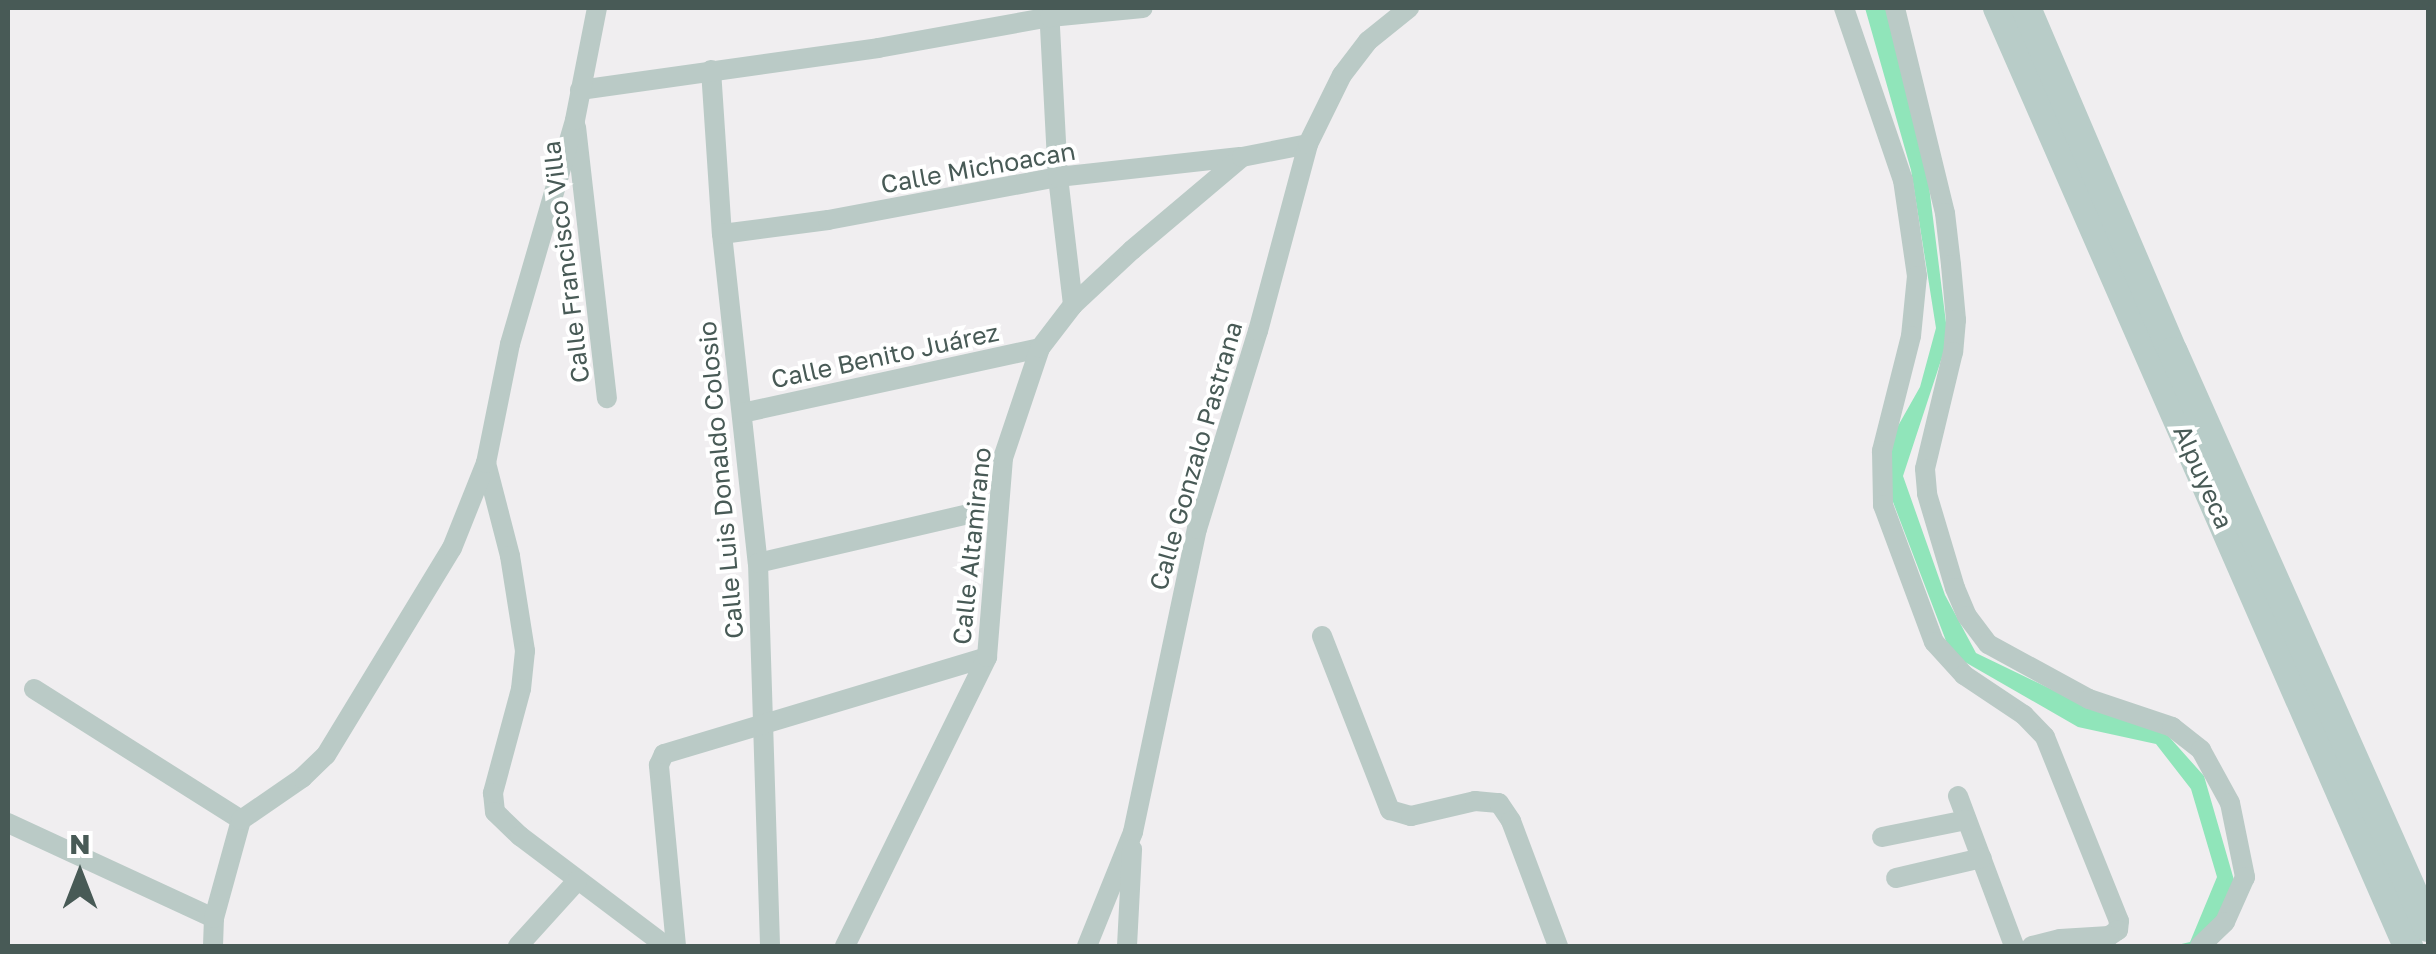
<!DOCTYPE html>
<html>
<head>
<meta charset="utf-8">
<style>
  body { margin:0 }
  #map { position:relative; width:2436px; height:954px; overflow:hidden; background:#f0eef0; font-family:"Golos Text",sans-serif }
  div>[style] { position:absolute }
  .water>* { inset:0; background:#90e5ba }
  .minor>* { height:20px; margin:-10px; padding:0 10px; transform-origin:10px; border-radius:10px; background:#bacac6 }
  .secondary>* { height:30px; margin:-15px; padding:0 15px; transform-origin:15px; border-radius:15px; background:#b8ccc8 }
  span { translate:-50% -50%; white-space:nowrap; text-align:center; line-height:1.15; -webkit-text-stroke:8px #fff; paint-order:stroke }
  .street-label { font-size:25px; color:#485a56 }
  .frame { position:absolute; inset:0; border:10px solid #485a56; pointer-events:none }
  .north { position:absolute; left:30px; top:824px; width:100px; height:100px; -webkit-text-stroke:8px #fff; paint-order:stroke; rotate:0deg; font-size:28px; font-weight:700; line-height:40px; text-align:center; color:#485a56 }
  .north::after { content:''; display:block; margin:auto; width:35px; height:45px; background:#485a56; clip-path:polygon(50% 0,100% 100%,50% 72%,0 100%) }
</style>
</head>
<body>
<div id="map">
  <div class="water">
    <i style="clip-path:polygon(1865px 8px,1888px 8px,1926px 162px,1948px 339px,1903px 476px,1945px 595px,1976px 653px,2082px 704px,2163px 730px,2204px 776px,2234px 880px,2205px 946px,2173px 946px,2190px 942px,2217px 877px,2191px 789px,2156px 744px,2078px 727px,1951px 654px,1885px 481px,1894px 433px,1920px 387px,1936px 328px,1911px 170px)"></i>
  </div>
  <div class="minor">
    <i style="left:1049px;top:8px;width:169px;rotate:87deg"></i>
    <i style="left:1058px;top:177px;width:129px;rotate:83.3deg"></i>
    <i style="left:1844px;top:8px;width:182px;rotate:71.1deg"></i>
    <i style="left:1903px;top:180px;width:97px;rotate:81.7deg"></i>
    <i style="left:1917px;top:276px;width:60px;rotate:95.7deg"></i>
    <i style="left:1911px;top:336px;width:119px;rotate:104.2deg"></i>
    <i style="left:1882px;top:451px;width:54px;rotate:88.9deg"></i>
    <i style="left:1883px;top:505px;width:146px;rotate:69.6deg"></i>
    <i style="left:1934px;top:642px;width:45px;rotate:47.7deg"></i>
    <i style="left:1964px;top:675px;width:72px;rotate:33.7deg"></i>
    <i style="left:2024px;top:715px;width:30px;rotate:46deg"></i>
    <i style="left:2045px;top:737px;width:198px;rotate:68.1deg"></i>
    <i style="left:2119px;top:921px;width:9px;rotate:96deg"></i>
    <i style="left:2118px;top:930px;width:11px;rotate:146deg"></i>
    <i style="left:2109px;top:936px;width:49px;rotate:176.5deg"></i>
    <i style="left:2060px;top:939px;width:29px;rotate:166deg"></i>
    <i style="left:1895px;top:8px;width:211px;rotate:76.3deg"></i>
    <i style="left:1945px;top:213px;width:52px;rotate:83.4deg"></i>
    <i style="left:1951px;top:265px;width:55px;rotate:84.8deg"></i>
    <i style="left:1956px;top:320px;width:32px;rotate:95deg"></i>
    <i style="left:1953px;top:352px;width:120px;rotate:103.5deg"></i>
    <i style="left:1925px;top:469px;width:25px;rotate:85deg"></i>
    <i style="left:1927px;top:494px;width:98px;rotate:73.4deg"></i>
    <i style="left:1955px;top:588px;width:30px;rotate:67deg"></i>
    <i style="left:1967px;top:616px;width:35px;rotate:53deg"></i>
    <i style="left:1988px;top:644px;width:115px;rotate:28.6deg"></i>
    <i style="left:2089px;top:699px;width:88px;rotate:18.6deg"></i>
    <i style="left:2172px;top:727px;width:37px;rotate:38deg"></i>
    <i style="left:2201px;top:750px;width:60px;rotate:61.3deg"></i>
    <i style="left:2230px;top:803px;width:76px;rotate:78.5deg"></i>
    <i style="left:2245px;top:877px;width:49px;rotate:114deg"></i>
    <i style="left:2225px;top:922px;width:35px;rotate:136deg"></i>
    <i style="left:711px;top:70px;width:164px;rotate:86.2deg"></i>
    <i style="left:722px;top:234px;width:331px;rotate:83.8deg"></i>
    <i style="left:758px;top:563px;width:383px;rotate:88.2deg"></i>
    <i style="left:580px;top:90px;width:301px;rotate:-8deg"></i>
    <i style="left:878px;top:48px;width:175px;rotate:-10.2deg"></i>
    <i style="left:1050px;top:17px;width:93px;rotate:-5.5deg"></i>
    <i style="left:576px;top:127px;width:273px;rotate:83.5deg"></i>
    <i style="left:722px;top:234px;width:107px;rotate:-7.5deg"></i>
    <i style="left:828px;top:220px;width:234px;rotate:-10.6deg"></i>
    <i style="left:1058px;top:177px;width:183px;rotate:-6.3deg"></i>
    <i style="left:742px;top:413px;width:305px;rotate:-12.3deg"></i>
    <i style="left:486px;top:463px;width:96px;rotate:75.5deg"></i>
    <i style="left:510px;top:556px;width:96px;rotate:81deg"></i>
    <i style="left:525px;top:651px;width:38px;rotate:96deg"></i>
    <i style="left:521px;top:689px;width:108px;rotate:105.1deg"></i>
    <i style="left:493px;top:793px;width:19px;rotate:84deg"></i>
    <i style="left:495px;top:812px;width:35px;rotate:44deg"></i>
    <i style="left:520px;top:836px;width:183px;rotate:37deg"></i>
    <i style="left:758px;top:563px;width:246px;rotate:-13.1deg"></i>
    <i style="left:1322px;top:636px;width:187px;rotate:68.7deg"></i>
    <i style="left:1390px;top:810px;width:22px;rotate:16deg"></i>
    <i style="left:1411px;top:816px;width:66px;rotate:-13.2deg"></i>
    <i style="left:1475px;top:801px;width:24px;rotate:5deg"></i>
    <i style="left:1499px;top:803px;width:22px;rotate:56deg"></i>
    <i style="left:1511px;top:821px;width:134px;rotate:69.4deg"></i>
    <i style="left:34px;top:689px;width:245px;rotate:32.3deg"></i>
    <i style="left:1958px;top:796px;width:160px;rotate:69.5deg"></i>
    <i style="left:8px;top:823px;width:227px;rotate:24.8deg"></i>
    <i style="left:1882px;top:837px;width:86px;rotate:-11.4deg"></i>
    <i style="left:1896px;top:878px;width:88px;rotate:-13.1deg"></i>
    <i style="left:213px;top:946px;width:28px;rotate:-88deg"></i>
    <i style="left:214px;top:918px;width:102px;rotate:-74.6deg"></i>
    <i style="left:241px;top:820px;width:74px;rotate:-34.5deg"></i>
    <i style="left:302px;top:778px;width:33px;rotate:-44deg"></i>
    <i style="left:326px;top:755px;width:242px;rotate:-58.7deg"></i>
    <i style="left:452px;top:548px;width:92px;rotate:-68.2deg"></i>
    <i style="left:486px;top:463px;width:121px;rotate:-78.6deg"></i>
    <i style="left:510px;top:344px;width:233px;rotate:-73.8deg"></i>
    <i style="left:575px;top:120px;width:114px;rotate:-78.9deg"></i>
    <i style="left:518px;top:946px;width:88px;rotate:-47.8deg"></i>
    <i style="left:676px;top:946px;width:182px;rotate:-95.4deg"></i>
    <i style="left:659px;top:765px;width:12px;rotate:-66deg"></i>
    <i style="left:664px;top:754px;width:337px;rotate:-16.7deg"></i>
    <i style="left:845px;top:946px;width:322px;rotate:-63.8deg"></i>
    <i style="left:987px;top:657px;width:200px;rotate:-85.4deg"></i>
    <i style="left:1003px;top:458px;width:116px;rotate:-71.4deg"></i>
    <i style="left:1040px;top:348px;width:54px;rotate:-52.5deg"></i>
    <i style="left:1073px;top:305px;width:81px;rotate:-43deg"></i>
    <i style="left:1132px;top:250px;width:144px;rotate:-40.2deg"></i>
    <i style="left:1242px;top:157px;width:67px;rotate:-11.1deg"></i>
    <i style="left:1087px;top:946px;width:123px;rotate:-68deg"></i>
    <i style="left:1133px;top:832px;width:310px;rotate:-78.1deg"></i>
    <i style="left:1197px;top:529px;width:207px;rotate:-72.9deg"></i>
    <i style="left:1258px;top:331px;width:194px;rotate:-75deg"></i>
    <i style="left:1308px;top:144px;width:77px;rotate:-63.8deg"></i>
    <i style="left:1342px;top:75px;width:43px;rotate:-52.6deg"></i>
    <i style="left:1368px;top:41px;width:53px;rotate:-38.8deg"></i>
    <i style="left:1127px;top:946px;width:97px;rotate:-87deg"></i>
  </div>
  <div class="secondary">
    <i style="left:1998px;top:8px;width:1024px;rotate:66.39deg"></i>
    <i style="left:2026px;top:8px;width:374px;rotate:66.9deg"></i>
    <i style="left:2173px;top:352px;width:629px;rotate:66.08deg"></i>
  </div>
  <div class="street-label">
    <span style="left:978px;top:168px;rotate:-10deg">Calle Michoacan</span>
    <span style="left:566px;top:262px;rotate:-97deg">Calle Francisco Villa</span>
    <span style="left:885px;top:356px;rotate:-12deg">Calle Benito Juárez</span>
    <span style="left:1196px;top:456px;rotate:-74deg">Calle Gonzalo Pastrana</span>
    <span style="left:2203px;top:477px;rotate:66deg">Alpuyeca</span>
    <span style="left:721px;top:480px;rotate:-95deg">Calle Luis Donaldo Colosio</span>
    <span style="left:972px;top:546px;rotate:-84deg">Calle Altamirano</span>
  </div>
  <div class="frame"></div>
  <div class="north">N</div>
</div>
</body>
</html>
